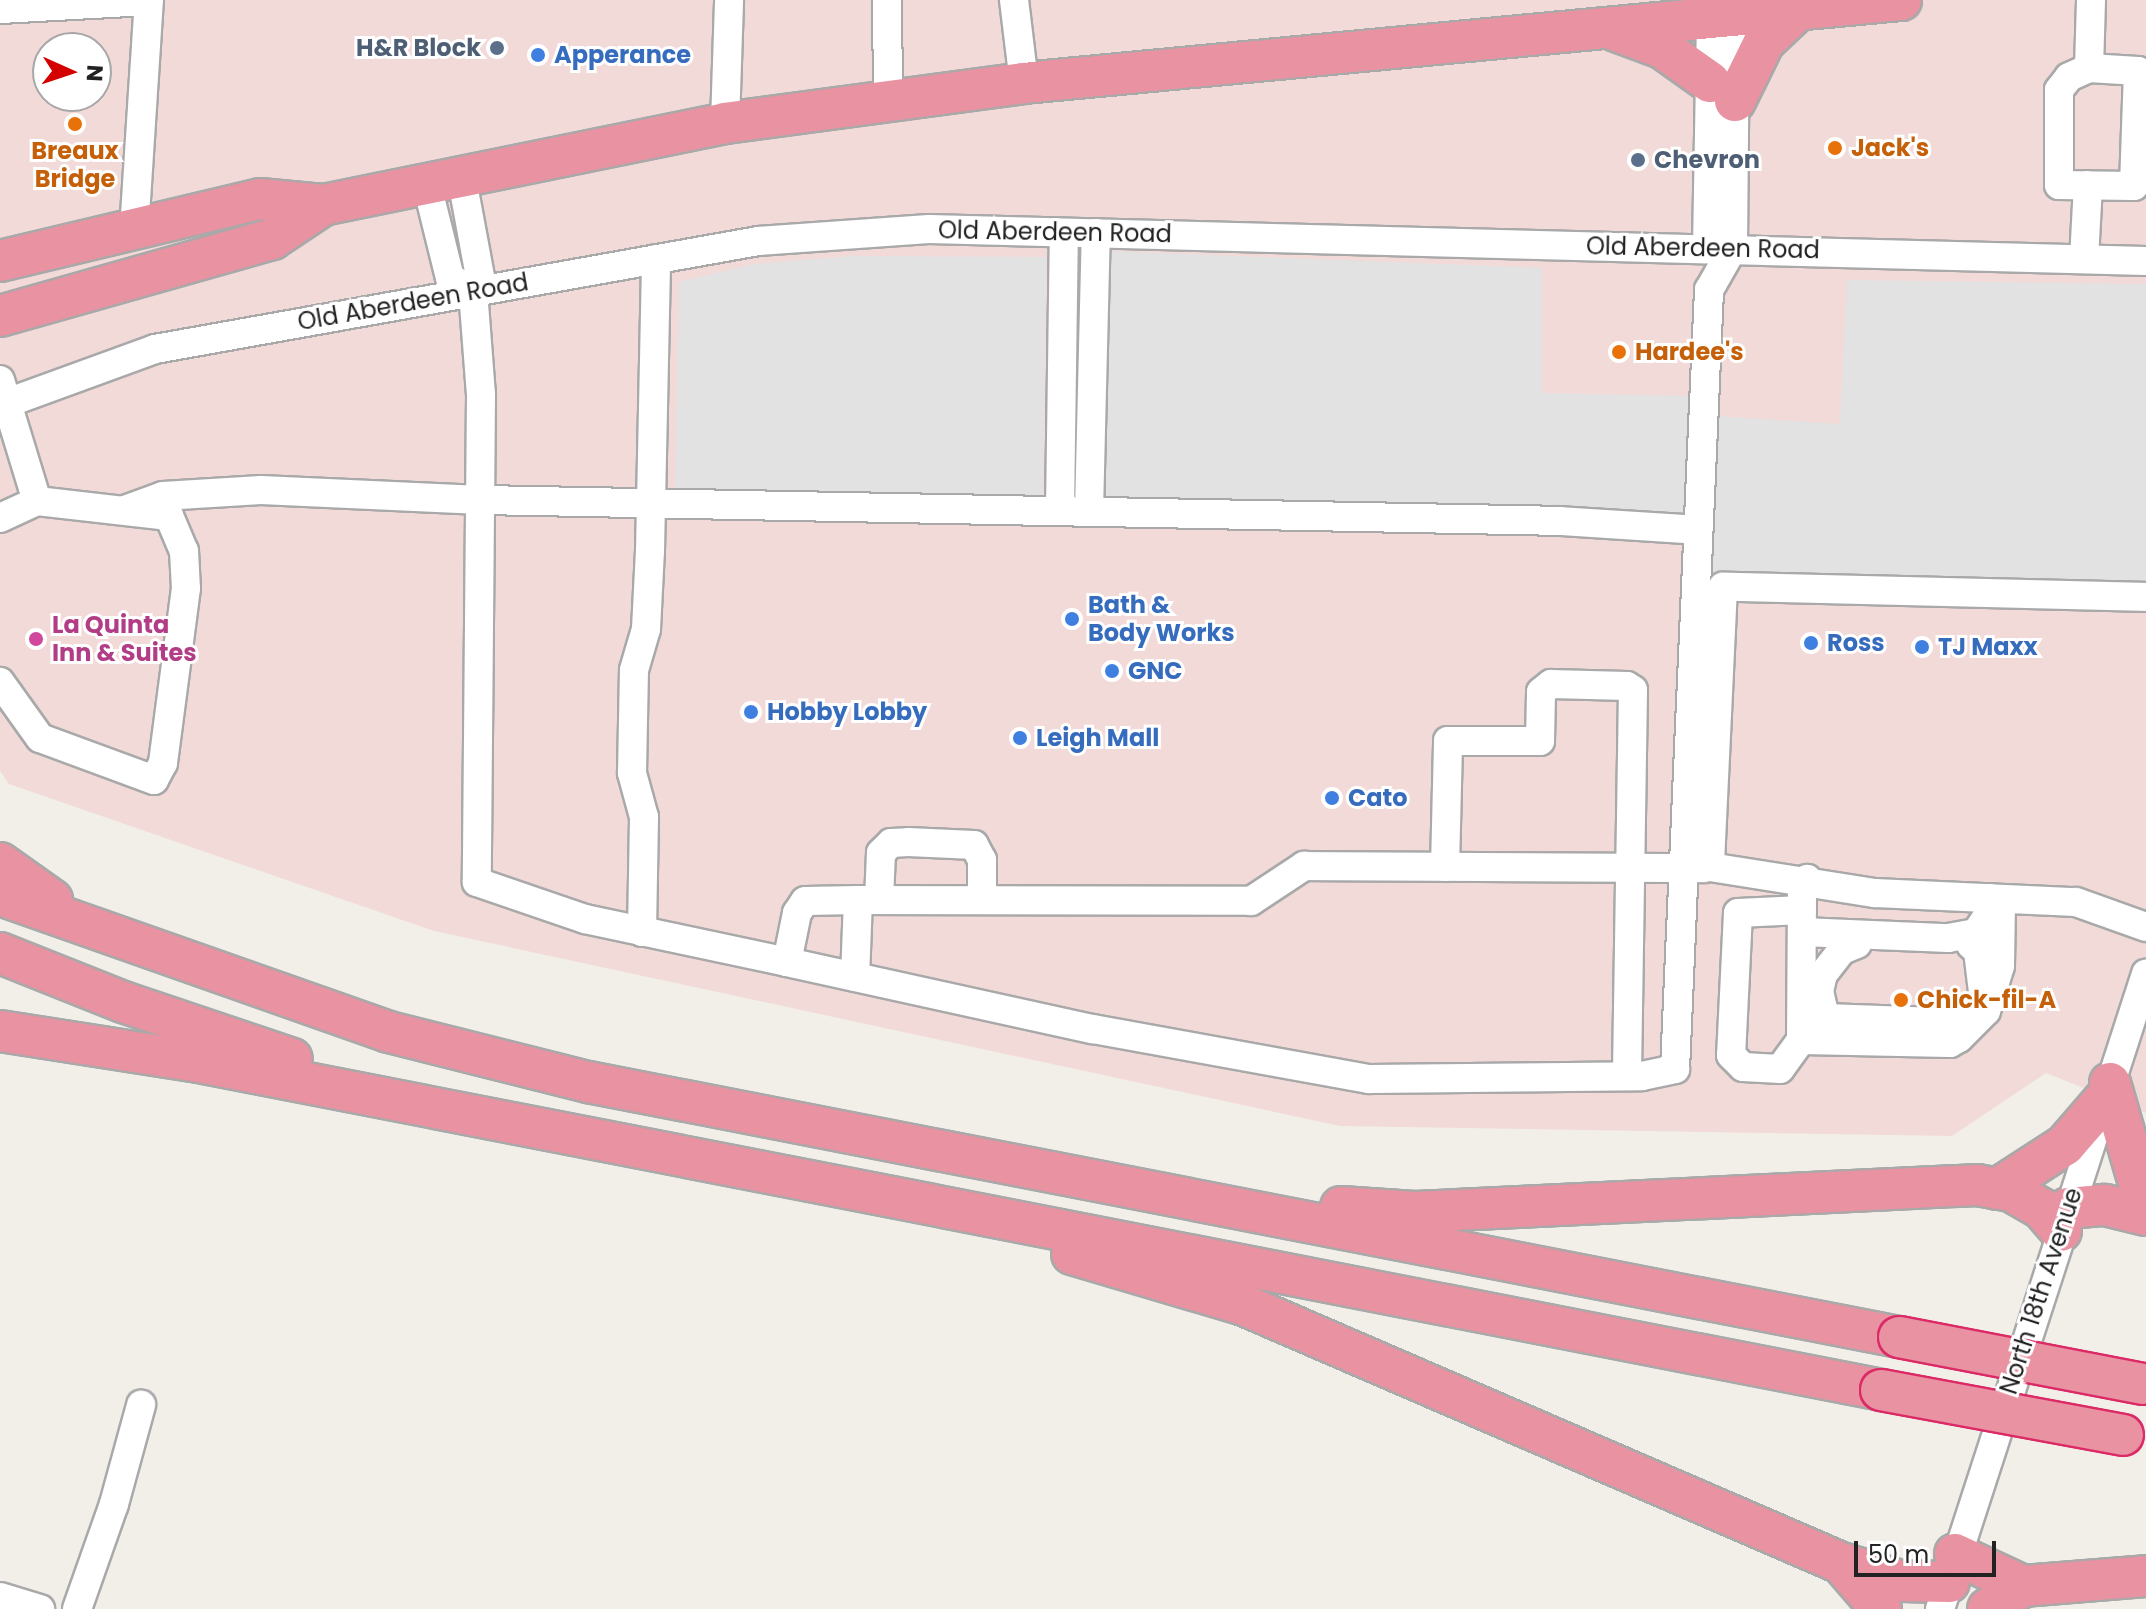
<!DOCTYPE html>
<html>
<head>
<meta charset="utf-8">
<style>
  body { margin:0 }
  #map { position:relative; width:2146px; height:1609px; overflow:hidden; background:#f2efe9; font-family:Poppins,sans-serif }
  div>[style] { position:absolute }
  .commercial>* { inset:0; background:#f2dad9 }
  .parking>* { inset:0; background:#e2e2e2 }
  .roads { filter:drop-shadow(2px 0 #a9a9a9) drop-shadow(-2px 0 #a9a9a9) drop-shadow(0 2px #a9a9a9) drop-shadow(0 -2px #a9a9a9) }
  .minor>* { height:28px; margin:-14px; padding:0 14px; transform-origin:14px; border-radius:14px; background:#fff }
  .highway>* { height:40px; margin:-20px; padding:0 20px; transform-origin:20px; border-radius:20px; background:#e892a2 }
  .bridges { filter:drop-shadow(2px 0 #dc2a67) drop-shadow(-2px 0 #dc2a67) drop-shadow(0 2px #dc2a67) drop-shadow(0 -2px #dc2a67) }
  .highway-bridge>* { height:40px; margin:-20px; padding:0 20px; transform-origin:20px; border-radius:20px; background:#e892a2 }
  .dots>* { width:22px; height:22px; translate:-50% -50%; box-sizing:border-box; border:4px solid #fff; border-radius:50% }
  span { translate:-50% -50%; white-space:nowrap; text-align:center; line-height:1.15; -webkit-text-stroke:6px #fff; paint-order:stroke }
  .service-label { font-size:24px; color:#4e5e75; font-weight:700 }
  .right { translate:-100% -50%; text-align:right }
  .left { translate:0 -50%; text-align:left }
  .shop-label { font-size:24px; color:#366cbe; font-weight:700 }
  .food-label { font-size:24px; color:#c56008; font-weight:700 }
  .street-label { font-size:24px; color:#222 }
  .hotel-label { font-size:24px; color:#b23c85; font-weight:700 }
  .north { position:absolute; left:32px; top:32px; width:80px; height:80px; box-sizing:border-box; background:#fff; border:2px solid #a7a7a7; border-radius:50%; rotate:93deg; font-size:22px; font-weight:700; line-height:32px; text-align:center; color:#222 }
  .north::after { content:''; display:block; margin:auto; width:28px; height:36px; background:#d40000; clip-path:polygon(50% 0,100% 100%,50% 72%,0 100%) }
  .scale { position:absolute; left:1854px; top:1541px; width:142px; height:36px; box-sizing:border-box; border:4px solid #222; border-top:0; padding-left:10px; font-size:24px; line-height:28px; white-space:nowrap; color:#222; -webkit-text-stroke:6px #fff; paint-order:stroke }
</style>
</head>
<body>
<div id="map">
  <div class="commercial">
    <i style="clip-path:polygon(evenodd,0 0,2146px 0,2146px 1113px,2046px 1073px,1952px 1136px,1340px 1126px,434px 931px,9px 784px,0 771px,0 0,48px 48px,96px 48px,96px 96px,48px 96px,48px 48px)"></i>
  </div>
  <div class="parking">
    <i style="clip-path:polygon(1109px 251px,1542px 268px,1542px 393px,1692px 396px,1689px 527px,1102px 509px)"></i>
    <i style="clip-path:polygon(854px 256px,1046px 257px,1043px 508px,675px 501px,679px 282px,754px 264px)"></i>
    <i style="clip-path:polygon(1847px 280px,2146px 284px,2146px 584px,1710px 572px,1716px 416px,1840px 424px)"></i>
  </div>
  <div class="roads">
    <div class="minor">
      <i style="left:887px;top:0;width:101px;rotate:89.4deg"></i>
      <i style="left:1014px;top:0;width:84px;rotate:83.1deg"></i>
      <i style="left:0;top:9px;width:149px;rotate:-3.1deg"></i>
      <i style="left:2089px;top:68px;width:49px;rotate:3.5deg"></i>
      <i style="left:2138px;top:71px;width:115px;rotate:92deg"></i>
      <i style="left:2134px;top:186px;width:75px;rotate:-179.2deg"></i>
      <i style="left:2059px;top:185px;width:95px;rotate:-90deg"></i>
      <i style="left:2059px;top:90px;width:16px;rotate:-52deg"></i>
      <i style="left:2069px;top:77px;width:22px;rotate:-24deg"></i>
      <i style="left:2089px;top:68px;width:68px;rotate:-88.3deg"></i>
      <i style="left:725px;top:123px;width:123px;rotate:-88.1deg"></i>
      <i style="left:461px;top:174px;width:105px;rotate:79.5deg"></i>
      <i style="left:480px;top:277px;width:16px;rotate:117deg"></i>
      <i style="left:473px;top:291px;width:104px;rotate:85.6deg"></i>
      <i style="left:481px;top:395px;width:487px;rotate:90.5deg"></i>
      <i style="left:477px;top:882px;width:114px;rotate:18.9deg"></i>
      <i style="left:585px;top:919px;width:207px;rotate:12deg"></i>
      <i style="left:787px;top:962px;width:50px;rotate:-78.5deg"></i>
      <i style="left:797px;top:913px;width:14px;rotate:-56deg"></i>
      <i style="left:805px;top:901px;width:53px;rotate:-1.1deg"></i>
      <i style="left:858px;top:900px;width:77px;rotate:92.2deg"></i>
      <i style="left:426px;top:181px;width:100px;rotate:76.1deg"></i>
      <i style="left:450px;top:278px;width:26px;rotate:29deg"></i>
      <i style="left:134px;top:231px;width:231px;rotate:-86.3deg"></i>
      <i style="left:1707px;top:248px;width:229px;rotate:-89deg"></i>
      <i style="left:2084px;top:259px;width:74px;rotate:-86.9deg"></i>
      <i style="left:0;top:380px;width:24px;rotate:73deg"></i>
      <i style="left:7px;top:403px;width:158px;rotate:-20deg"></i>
      <i style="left:155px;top:349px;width:613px;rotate:-10.15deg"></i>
      <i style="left:758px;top:241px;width:171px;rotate:-4deg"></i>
      <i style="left:929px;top:229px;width:1217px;rotate:1.51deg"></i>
      <i style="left:7px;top:403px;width:102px;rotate:73deg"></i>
      <i style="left:125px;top:510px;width:40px;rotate:-20.2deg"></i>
      <i style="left:163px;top:496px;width:98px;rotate:-3.5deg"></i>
      <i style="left:261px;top:490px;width:220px;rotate:2.6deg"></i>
      <i style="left:481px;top:500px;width:1079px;rotate:1.11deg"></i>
      <i style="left:1560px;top:521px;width:138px;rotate:3.7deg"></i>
      <i style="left:1060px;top:511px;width:278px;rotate:-89.2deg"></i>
      <i style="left:1089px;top:512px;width:279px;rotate:-88.6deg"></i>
      <i style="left:0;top:518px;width:41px;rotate:-24.7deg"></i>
      <i style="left:37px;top:501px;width:133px;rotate:6.5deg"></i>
      <i style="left:169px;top:516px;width:38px;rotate:67deg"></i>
      <i style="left:184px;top:551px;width:37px;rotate:87deg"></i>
      <i style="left:186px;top:588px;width:177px;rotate:97.5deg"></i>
      <i style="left:163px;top:763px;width:19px;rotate:118deg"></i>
      <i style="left:154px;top:780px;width:121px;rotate:-159.8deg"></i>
      <i style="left:40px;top:738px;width:69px;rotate:-125.5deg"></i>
      <i style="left:2146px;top:597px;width:423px;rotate:-178.6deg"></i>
      <i style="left:1723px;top:587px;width:280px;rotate:92.7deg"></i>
      <i style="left:1710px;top:867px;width:167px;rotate:9deg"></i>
      <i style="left:1875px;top:893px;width:201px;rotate:2.6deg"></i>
      <i style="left:2076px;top:902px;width:74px;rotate:19.7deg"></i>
      <i style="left:1445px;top:867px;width:126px;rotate:-88.6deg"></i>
      <i style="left:1448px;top:741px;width:92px"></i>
      <i style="left:1540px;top:741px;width:49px;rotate:-88.8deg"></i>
      <i style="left:1541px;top:692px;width:13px;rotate:-39deg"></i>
      <i style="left:1551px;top:684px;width:76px;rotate:1.5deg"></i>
      <i style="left:1627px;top:686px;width:7px;rotate:34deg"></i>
      <i style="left:1633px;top:690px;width:386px;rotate:90.9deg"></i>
      <i style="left:856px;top:900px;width:395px;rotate:0.1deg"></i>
      <i style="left:1251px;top:901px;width:64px;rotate:-33.4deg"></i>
      <i style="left:1304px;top:866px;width:400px;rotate:0.3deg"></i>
      <i style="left:879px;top:900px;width:47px;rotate:-87.6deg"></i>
      <i style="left:881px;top:853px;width:14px;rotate:-45deg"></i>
      <i style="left:891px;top:843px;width:17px;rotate:-3deg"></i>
      <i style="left:908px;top:842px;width:66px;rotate:2.6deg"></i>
      <i style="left:974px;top:845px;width:17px;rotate:62deg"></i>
      <i style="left:982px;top:860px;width:40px;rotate:90deg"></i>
      <i style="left:1802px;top:910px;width:64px;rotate:177.3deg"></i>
      <i style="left:1738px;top:913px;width:142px;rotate:92.8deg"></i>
      <i style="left:1731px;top:1055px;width:17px;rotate:45deg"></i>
      <i style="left:1743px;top:1067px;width:37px;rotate:3deg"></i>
      <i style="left:1780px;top:1069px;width:36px;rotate:-54deg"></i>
      <i style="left:1801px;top:1040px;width:145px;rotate:-89.6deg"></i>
      <i style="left:1802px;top:895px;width:17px;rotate:-73deg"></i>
      <i style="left:642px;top:932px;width:115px;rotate:-89deg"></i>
      <i style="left:644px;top:817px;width:46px;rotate:-105.3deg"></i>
      <i style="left:632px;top:773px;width:103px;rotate:-88.9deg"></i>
      <i style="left:634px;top:670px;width:43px;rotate:-73.7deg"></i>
      <i style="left:646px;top:629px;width:78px;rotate:-87.1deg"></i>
      <i style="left:650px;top:551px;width:292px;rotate:-88.8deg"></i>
      <i style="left:1802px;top:932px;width:146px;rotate:2.4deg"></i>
      <i style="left:1948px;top:938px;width:28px;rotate:-10deg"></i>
      <i style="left:1976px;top:933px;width:23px;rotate:-56deg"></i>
      <i style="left:1989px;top:914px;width:16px;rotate:-86deg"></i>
      <i style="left:1857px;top:944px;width:16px;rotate:158deg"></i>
      <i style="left:1842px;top:950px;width:31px;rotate:128deg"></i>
      <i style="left:1823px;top:974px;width:17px;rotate:103deg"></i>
      <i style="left:1819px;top:991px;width:28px;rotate:77deg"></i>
      <i style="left:1825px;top:1018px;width:141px;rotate:2deg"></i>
      <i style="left:1971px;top:945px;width:9px;rotate:41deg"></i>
      <i style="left:1978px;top:951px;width:38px;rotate:83deg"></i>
      <i style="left:1983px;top:989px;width:8px;rotate:23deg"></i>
      <i style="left:787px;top:962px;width:313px;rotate:12.4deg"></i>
      <i style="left:1093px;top:1029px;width:280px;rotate:10.3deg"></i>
      <i style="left:1369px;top:1079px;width:273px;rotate:-0.6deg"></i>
      <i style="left:1642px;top:1076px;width:34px;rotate:-12deg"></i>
      <i style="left:1675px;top:1069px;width:780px;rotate:-87.5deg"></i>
      <i style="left:1709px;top:290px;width:48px;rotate:-60.3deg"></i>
      <i style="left:1733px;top:248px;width:232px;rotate:-89.5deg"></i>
      <i style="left:1801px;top:1040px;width:149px;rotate:1.2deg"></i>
      <i style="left:1950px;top:1043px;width:10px;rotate:-29deg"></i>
      <i style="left:1959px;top:1038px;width:38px;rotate:-45deg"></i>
      <i style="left:1986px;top:1011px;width:47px;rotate:-72.7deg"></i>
      <i style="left:2000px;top:966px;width:67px;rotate:-89.1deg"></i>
      <i style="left:0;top:1597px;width:42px;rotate:16.7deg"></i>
      <i style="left:77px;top:1609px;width:111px;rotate:-70.6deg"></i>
      <i style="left:114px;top:1504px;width:103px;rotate:-74.7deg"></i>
      <i style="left:1940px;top:1609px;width:668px;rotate:-72.03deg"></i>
    </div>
    <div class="highway">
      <i style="left:1616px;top:31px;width:49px;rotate:20.3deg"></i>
      <i style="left:1662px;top:48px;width:59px;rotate:35.3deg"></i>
      <i style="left:1735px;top:101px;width:66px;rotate:-63.8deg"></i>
      <i style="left:1764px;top:42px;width:47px;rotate:-43.3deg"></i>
      <i style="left:0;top:261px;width:267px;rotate:-13.4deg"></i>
      <i style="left:260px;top:199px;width:63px;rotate:5.4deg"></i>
      <i style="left:323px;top:205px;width:410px;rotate:-11.5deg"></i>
      <i style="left:725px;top:123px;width:302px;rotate:-7.6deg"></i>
      <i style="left:1024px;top:83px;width:881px;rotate:-5.41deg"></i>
      <i style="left:0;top:316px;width:283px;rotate:-15.8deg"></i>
      <i style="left:272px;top:239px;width:61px;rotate:-33.7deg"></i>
      <i style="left:0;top:863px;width:64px;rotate:35.4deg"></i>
      <i style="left:0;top:895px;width:412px;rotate:19.4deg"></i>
      <i style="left:389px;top:1032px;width:205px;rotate:14.1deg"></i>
      <i style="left:588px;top:1082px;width:1336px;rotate:11.01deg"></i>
      <i style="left:0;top:953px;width:132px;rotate:21.7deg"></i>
      <i style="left:123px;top:1002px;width:178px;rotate:18.6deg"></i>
      <i style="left:0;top:1031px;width:201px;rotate:8.9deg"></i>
      <i style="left:199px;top:1062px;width:1714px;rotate:11.03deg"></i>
      <i style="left:2110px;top:1083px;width:130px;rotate:73.9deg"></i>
      <i style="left:1997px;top:1189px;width:81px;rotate:-32.9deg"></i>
      <i style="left:2065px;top:1145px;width:60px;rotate:-49.1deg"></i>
      <i style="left:1341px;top:1207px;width:74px;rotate:3.9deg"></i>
      <i style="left:1415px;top:1212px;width:563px;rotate:-2.75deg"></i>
      <i style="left:1977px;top:1185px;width:35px;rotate:10deg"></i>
      <i style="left:2011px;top:1191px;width:36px;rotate:30deg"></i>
      <i style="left:2042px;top:1209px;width:29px;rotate:49deg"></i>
      <i style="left:2068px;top:1208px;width:37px;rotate:-5deg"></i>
      <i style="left:2105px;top:1205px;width:42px;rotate:13.7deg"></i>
      <i style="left:1072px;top:1254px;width:179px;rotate:16.5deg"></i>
      <i style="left:1244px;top:1305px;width:650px;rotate:23.37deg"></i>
      <i style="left:1841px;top:1563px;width:63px;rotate:16.7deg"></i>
      <i style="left:1901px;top:1581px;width:48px;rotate:1.2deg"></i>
      <i style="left:1955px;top:1554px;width:75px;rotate:25.2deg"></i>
      <i style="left:2023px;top:1586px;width:123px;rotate:-4.6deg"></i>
      <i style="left:1841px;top:1563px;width:61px;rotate:49deg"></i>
      <i style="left:1988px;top:1609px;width:42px;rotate:-33.3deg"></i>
    </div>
  </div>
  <div class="bridges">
    <div class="highway-bridge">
      <i style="left:1899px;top:1337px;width:248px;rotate:10.9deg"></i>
      <i style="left:1881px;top:1390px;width:246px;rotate:10.5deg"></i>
    </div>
  </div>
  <div class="dots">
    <i style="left:497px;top:48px;background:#5c6f8a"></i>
    <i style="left:538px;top:55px;background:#3f7fe0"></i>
    <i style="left:75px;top:124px;background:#e8710a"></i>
    <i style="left:1835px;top:148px;background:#e8710a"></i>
    <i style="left:1638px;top:160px;background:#5c6f8a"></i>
    <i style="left:1619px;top:352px;background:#e8710a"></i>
    <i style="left:1072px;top:619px;background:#3f7fe0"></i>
    <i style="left:36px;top:639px;background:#d1479c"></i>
    <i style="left:1811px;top:643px;background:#3f7fe0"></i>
    <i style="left:1922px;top:647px;background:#3f7fe0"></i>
    <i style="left:1112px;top:671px;background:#3f7fe0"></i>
    <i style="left:751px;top:712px;background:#3f7fe0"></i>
    <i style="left:1020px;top:738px;background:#3f7fe0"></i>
    <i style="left:1332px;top:798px;background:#3f7fe0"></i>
    <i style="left:1901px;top:1000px;background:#e8710a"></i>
  </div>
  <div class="service-label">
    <span class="right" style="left:481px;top:48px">H&amp;R Block</span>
    <span class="left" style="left:1654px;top:160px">Chevron</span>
  </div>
  <div class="shop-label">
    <span class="left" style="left:554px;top:55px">Apperance</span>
    <span class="left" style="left:1088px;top:619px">Bath &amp;<br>Body Works</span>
    <span class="left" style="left:1827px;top:643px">Ross</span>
    <span class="left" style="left:1938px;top:647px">TJ Maxx</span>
    <span class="left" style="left:1128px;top:671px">GNC</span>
    <span class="left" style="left:767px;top:712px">Hobby Lobby</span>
    <span class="left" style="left:1036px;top:738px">Leigh Mall</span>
    <span class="left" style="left:1348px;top:798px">Cato</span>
  </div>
  <div class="food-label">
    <span class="left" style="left:1851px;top:148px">Jack's</span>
    <span style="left:75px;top:165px">Breaux<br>Bridge</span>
    <span class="left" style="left:1635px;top:352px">Hardee's</span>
    <span class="left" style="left:1917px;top:1000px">Chick-fil-A</span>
  </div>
  <div class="street-label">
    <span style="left:1055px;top:232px;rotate:1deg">Old Aberdeen Road</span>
    <span style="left:1703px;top:248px;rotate:1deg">Old Aberdeen Road</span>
    <span style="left:413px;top:302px;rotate:-10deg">Old Aberdeen Road</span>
    <span style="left:2041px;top:1291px;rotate:-72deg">North 18th Avenue</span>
  </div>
  <div class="hotel-label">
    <span class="left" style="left:52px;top:639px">La Quinta<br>Inn &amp; Suites</span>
  </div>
  <div class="north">N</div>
  <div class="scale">50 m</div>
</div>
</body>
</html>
